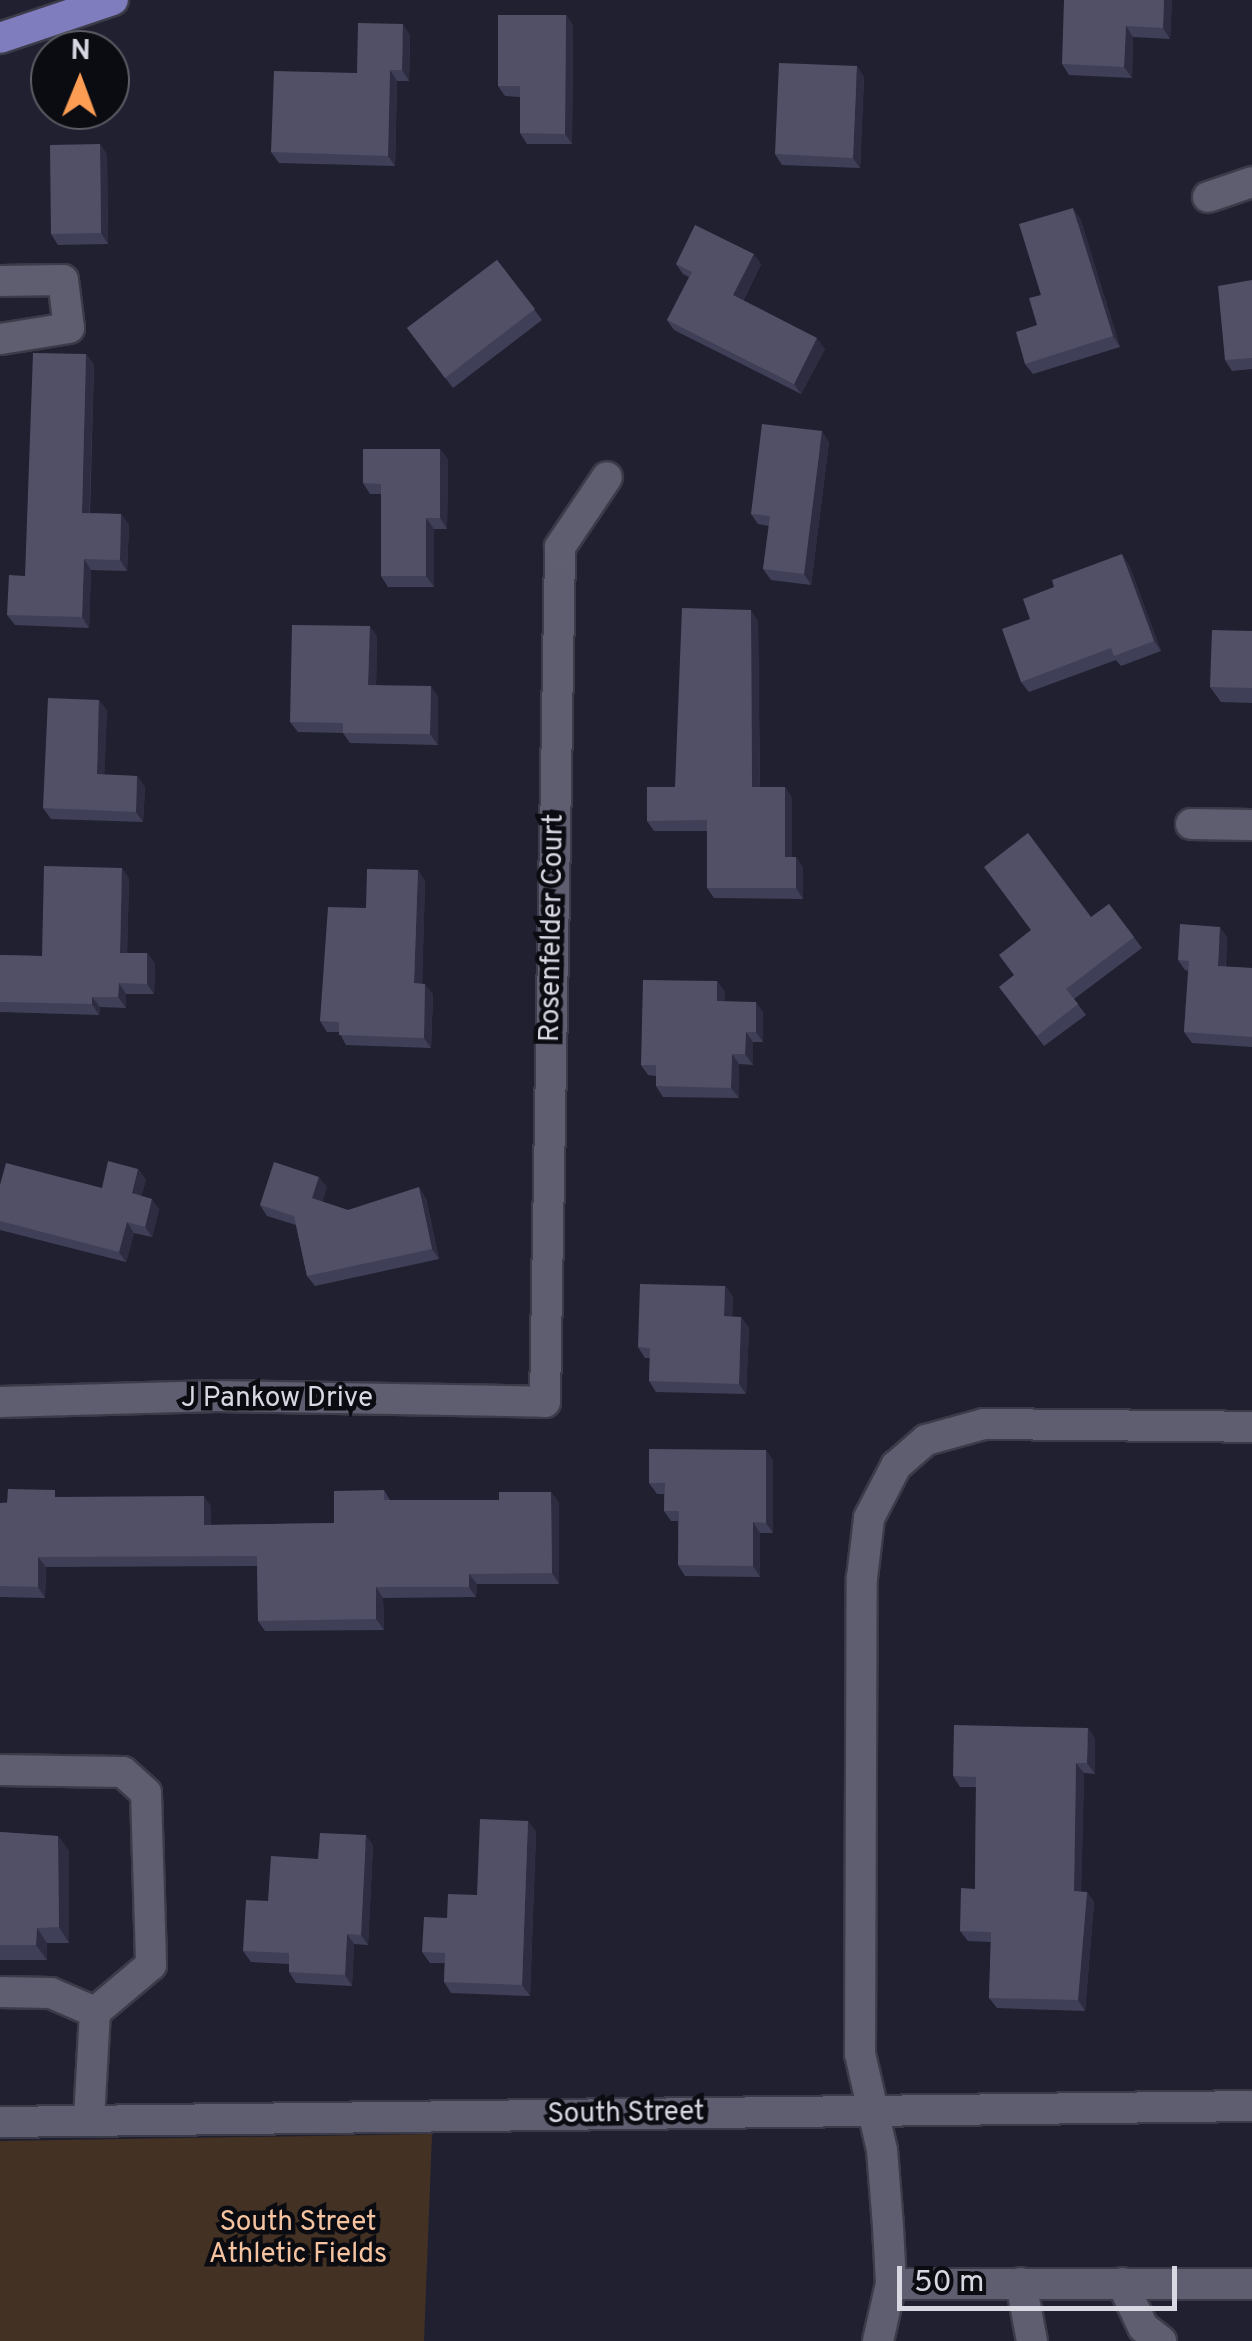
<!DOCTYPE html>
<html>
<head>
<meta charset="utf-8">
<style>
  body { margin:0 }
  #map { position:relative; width:1252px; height:2341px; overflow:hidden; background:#212030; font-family:Overpass,sans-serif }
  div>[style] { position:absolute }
  .green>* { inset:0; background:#433124 }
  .roads { filter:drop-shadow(2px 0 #3c3b49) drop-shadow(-2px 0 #3c3b49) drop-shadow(0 2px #3c3b49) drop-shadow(0 -2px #3c3b49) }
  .minor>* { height:30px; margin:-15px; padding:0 15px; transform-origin:15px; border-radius:15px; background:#5e5e70 }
  .major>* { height:30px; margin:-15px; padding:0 15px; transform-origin:15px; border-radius:15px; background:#807dbe }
  .wall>* { inset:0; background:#403f58 }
  .shaded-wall>* { inset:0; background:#2d2c41 }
  .building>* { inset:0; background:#515066 }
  span { translate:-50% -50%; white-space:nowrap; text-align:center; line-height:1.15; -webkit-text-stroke:9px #0b0b12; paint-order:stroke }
  .street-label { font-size:28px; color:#d8d8e3 }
  .park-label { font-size:28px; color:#f5c3a0 }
  .north { position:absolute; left:30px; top:30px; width:100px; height:100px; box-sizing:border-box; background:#0b0b12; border:2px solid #5d5d66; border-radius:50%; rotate:1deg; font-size:28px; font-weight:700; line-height:40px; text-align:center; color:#d8d8e3 }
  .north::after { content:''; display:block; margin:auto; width:35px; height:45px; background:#fc9d53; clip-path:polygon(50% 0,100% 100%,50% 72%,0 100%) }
  .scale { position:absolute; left:897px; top:2266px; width:280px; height:45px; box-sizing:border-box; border:5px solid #d8d8e3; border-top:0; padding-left:12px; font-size:30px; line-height:35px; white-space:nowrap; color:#d8d8e3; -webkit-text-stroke:8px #0b0b12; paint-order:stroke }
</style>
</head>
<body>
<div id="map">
  <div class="green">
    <i style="clip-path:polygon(432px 2134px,424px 2341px,0 2341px,0 2141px)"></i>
  </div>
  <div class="roads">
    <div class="minor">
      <i style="left:1208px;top:197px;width:46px;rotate:-18.8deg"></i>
      <i style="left:0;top:281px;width:63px;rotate:-0.9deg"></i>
      <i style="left:63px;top:280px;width:48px;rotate:82.9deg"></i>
      <i style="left:69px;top:328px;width:70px;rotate:170.9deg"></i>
      <i style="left:1191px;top:824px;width:61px;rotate:0.9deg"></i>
      <i style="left:0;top:1402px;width:217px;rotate:-1.6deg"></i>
      <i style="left:217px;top:1396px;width:328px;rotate:1deg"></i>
      <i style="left:545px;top:1402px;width:855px;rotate:-88.99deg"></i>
      <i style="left:560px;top:547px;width:84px;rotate:-56.1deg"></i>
      <i style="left:0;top:1770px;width:123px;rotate:0.9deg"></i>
      <i style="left:123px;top:1772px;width:31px;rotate:42deg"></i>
      <i style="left:146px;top:1793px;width:172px;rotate:88.3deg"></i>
      <i style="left:151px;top:1965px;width:73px;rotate:140deg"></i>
      <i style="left:95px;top:2012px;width:109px;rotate:93.2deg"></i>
      <i style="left:0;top:1992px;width:51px;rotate:1.1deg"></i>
      <i style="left:51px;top:1993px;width:48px;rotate:23.4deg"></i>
      <i style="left:0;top:2122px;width:1252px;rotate:-0.73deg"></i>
      <i style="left:1021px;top:2283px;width:59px;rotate:79.3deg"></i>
      <i style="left:1122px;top:2283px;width:49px;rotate:64.5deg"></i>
      <i style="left:1143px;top:2327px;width:23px;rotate:38deg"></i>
      <i style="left:891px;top:2284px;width:361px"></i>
      <i style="left:878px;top:2341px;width:58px;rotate:-77.2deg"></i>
      <i style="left:891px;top:2284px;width:58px;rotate:-93deg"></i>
      <i style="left:888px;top:2226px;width:76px;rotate:-94.5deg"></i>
      <i style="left:882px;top:2150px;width:98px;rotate:-102.9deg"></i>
      <i style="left:860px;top:2054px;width:476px;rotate:-89.8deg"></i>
      <i style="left:862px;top:1578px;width:60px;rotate:-83.3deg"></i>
      <i style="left:869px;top:1518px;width:59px;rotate:-62.6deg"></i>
      <i style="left:896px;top:1466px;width:40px;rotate:-41deg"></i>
      <i style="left:926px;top:1440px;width:60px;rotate:-15.4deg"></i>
      <i style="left:984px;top:1424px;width:268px;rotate:0.6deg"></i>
    </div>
    <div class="major">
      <i style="left:0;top:38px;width:119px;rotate:-18.6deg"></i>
    </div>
  </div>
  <div class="wall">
    <i style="clip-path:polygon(1172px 0,1170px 39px,1133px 37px,1132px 78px,1069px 75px,1062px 64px)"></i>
    <i style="clip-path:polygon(566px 15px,573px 26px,572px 144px,527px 144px,520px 133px,520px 97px,505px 96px,498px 86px)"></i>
    <i style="clip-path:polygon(410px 35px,409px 81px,397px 81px,395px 166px,279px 163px,271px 152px)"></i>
    <i style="clip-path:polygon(864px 77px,860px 168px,782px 165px,775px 154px)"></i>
    <i style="clip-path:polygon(100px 144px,107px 155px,108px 244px,58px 245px,51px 234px)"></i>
    <i style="clip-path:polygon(1080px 218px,1120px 347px,1033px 374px,1025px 364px,1037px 325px,1041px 295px)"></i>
    <i style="clip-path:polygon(497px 260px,542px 320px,453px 388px,407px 328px)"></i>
    <i style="clip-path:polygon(676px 264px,761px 264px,743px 301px,825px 349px,801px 394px,674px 330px,667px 320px,689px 277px,683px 274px)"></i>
    <i style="clip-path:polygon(1252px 280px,1252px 369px,1232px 371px,1225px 360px)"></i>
    <i style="clip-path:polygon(86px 354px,94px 365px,90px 513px,121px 514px,129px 525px,127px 571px,91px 570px,89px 628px,15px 625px,7px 615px,25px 576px)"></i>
    <i style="clip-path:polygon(829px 442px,811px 585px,771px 580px,763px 569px,769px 526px,758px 524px,751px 514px)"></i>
    <i style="clip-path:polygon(440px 449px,448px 460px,447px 529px,434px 529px,434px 587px,388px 587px,381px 576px,381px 494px,370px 494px,363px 483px)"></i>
    <i style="clip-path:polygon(1129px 565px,1161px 651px,1121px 666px,1116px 660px,1029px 692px,1021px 682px,1030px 619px)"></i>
    <i style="clip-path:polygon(1252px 620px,1252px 703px,1221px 702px,1210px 687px,1252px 631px)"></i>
    <i style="clip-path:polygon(758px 621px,760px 787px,785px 787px,792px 798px,792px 857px,796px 857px,803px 868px,803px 899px,714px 898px,707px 888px,707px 831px,654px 831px,647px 821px,675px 787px)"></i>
    <i style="clip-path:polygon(377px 636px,376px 685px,438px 696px,438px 745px,350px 743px,343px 733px,298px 732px,290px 722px)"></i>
    <i style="clip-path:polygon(107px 710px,104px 775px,137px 776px,145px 787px,143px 822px,51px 819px,43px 808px)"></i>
    <i style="clip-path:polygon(418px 870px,425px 881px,422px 984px,433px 994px,431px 1048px,346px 1045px,339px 1032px,327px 1032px,320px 1021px,366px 908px)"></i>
    <i style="clip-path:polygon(129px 878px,127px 953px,147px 953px,155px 964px,154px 994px,126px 994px,126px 1008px,100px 1007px,99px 1015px,0 1012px,0 955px,42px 956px)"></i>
    <i style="clip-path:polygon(1109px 904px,1142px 948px,1074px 999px,1086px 1015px,1044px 1046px,999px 987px)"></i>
    <i style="clip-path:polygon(1227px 937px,1226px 967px,1252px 968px,1252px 1047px,1192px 1043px,1184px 1032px,1188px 971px,1185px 970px,1178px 960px)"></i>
    <i style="clip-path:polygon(717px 981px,725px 992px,724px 1001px,763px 1012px,763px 1042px,753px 1042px,753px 1065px,739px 1064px,739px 1098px,663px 1097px,656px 1086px,656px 1076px,648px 1075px,641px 1065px)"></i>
    <i style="clip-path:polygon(138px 1169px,146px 1180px,141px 1196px,159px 1209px,152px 1237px,134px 1233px,126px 1262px,0 1230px,0 1185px,102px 1188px)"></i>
    <i style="clip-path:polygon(327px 1187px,322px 1202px,348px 1210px,426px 1198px,439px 1259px,315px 1286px,307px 1276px,296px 1225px,267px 1216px,260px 1205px)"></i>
    <i style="clip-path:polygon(725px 1286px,733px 1297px,732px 1317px,741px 1317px,749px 1328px,746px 1394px,656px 1392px,649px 1381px,650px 1358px,645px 1358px,638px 1347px)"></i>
    <i style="clip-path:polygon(766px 1450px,773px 1461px,773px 1533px,760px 1533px,760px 1577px,685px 1576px,678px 1565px,678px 1521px,671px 1521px,664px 1511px,664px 1494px,657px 1494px,649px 1483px)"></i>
    <i style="clip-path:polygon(384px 1490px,390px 1500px,559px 1502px,559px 1584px,477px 1584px,476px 1597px,383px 1598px,384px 1630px,265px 1631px,258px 1621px,257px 1566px,46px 1567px,45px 1598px,0 1597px,0 1503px,59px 1497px,211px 1506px,211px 1525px,334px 1523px)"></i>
    <i style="clip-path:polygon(1095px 1738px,1095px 1774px,1084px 1773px,1081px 1892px,1087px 1892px,1094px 1902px,1085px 2011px,997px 2008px,989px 1998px,991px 1942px,968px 1941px,960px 1931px,975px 1889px,976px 1787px,960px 1787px,953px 1776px)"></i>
    <i style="clip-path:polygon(528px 1821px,536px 1832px,530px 1996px,451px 1993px,444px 1982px,445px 1963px,430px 1963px,422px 1952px,447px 1918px,477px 1895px)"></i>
    <i style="clip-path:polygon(0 1832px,58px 1836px,69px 1851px,69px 1943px,47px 1943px,47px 1960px,0 1960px)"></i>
    <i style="clip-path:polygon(373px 1845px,368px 1945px,354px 1944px,352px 1986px,296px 1983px,289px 1972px,289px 1964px,251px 1962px,243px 1951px,268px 1901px,318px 1859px)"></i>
  </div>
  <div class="shaded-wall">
    <i style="clip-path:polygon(1164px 0,1172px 0,1170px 39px,1163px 28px)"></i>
    <i style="clip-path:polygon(566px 15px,573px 26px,572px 144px,565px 134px)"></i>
    <i style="clip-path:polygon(403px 24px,410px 35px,409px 81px,402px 70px)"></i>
    <i style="clip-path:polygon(1126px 26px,1133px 37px,1132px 78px,1124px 67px)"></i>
    <i style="clip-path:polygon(857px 66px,864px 77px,860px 168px,853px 158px)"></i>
    <i style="clip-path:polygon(390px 70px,397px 81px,395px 166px,388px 156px)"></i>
    <i style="clip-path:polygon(100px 144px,107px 155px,108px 244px,101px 233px)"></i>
    <i style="clip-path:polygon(1073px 208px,1080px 218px,1120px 347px,1113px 336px)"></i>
    <i style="clip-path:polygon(754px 254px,761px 264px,740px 306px,733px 295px)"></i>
    <i style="clip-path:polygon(817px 338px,825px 349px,801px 394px,794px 384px)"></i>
    <i style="clip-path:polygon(86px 354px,94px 365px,89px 523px,82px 513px)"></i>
    <i style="clip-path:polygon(822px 431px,829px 442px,811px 585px,804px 574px)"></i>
    <i style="clip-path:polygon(440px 449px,448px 460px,447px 529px,440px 518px)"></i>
    <i style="clip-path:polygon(121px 514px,129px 525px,127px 571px,120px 560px)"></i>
    <i style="clip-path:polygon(426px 518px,434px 529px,434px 587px,426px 576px)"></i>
    <i style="clip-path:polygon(1122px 554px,1129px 565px,1161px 651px,1154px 641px)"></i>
    <i style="clip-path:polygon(84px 559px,91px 570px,89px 628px,82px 617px)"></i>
    <i style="clip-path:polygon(751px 610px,758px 621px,760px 798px,752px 787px)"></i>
    <i style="clip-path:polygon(370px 626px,377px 636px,376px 695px,368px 685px)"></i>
    <i style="clip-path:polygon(431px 686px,438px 696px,438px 745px,430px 734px)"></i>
    <i style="clip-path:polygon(99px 700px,107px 710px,104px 785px,97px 774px)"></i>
    <i style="clip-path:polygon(137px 776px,145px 787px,143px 822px,136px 812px)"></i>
    <i style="clip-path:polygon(785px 787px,792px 798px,792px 868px,785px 857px)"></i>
    <i style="clip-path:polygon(796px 857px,803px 868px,803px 899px,796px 888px)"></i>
    <i style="clip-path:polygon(122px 868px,129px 878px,127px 963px,120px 953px)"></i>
    <i style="clip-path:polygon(418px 870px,425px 881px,422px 994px,414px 983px)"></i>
    <i style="clip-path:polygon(1220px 927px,1227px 937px,1225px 977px,1218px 966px)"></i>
    <i style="clip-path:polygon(147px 953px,155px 964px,154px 994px,147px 984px)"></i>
    <i style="clip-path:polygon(717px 981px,725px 992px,724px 1012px,717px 1001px)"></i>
    <i style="clip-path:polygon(119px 983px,126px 994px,126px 1008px,118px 997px)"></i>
    <i style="clip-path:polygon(425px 984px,433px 994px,431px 1048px,424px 1038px)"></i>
    <i style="clip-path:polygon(92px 997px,100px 1007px,99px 1015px,92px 1004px)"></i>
    <i style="clip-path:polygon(756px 1002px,763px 1012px,763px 1042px,756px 1032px)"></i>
    <i style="clip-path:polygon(746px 1032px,753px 1042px,753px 1065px,745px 1054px)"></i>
    <i style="clip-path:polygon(732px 1054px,739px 1064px,739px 1098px,731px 1088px)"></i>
    <i style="clip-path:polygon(138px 1169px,146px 1180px,139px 1204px,132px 1193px)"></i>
    <i style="clip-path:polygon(319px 1177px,327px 1187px,320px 1209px,312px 1198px)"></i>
    <i style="clip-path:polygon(419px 1187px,426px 1198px,439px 1259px,432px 1249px)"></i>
    <i style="clip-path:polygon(152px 1199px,159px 1209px,152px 1237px,145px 1227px)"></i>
    <i style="clip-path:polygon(127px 1222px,134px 1233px,126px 1262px,119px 1252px)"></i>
    <i style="clip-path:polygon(725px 1286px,733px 1297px,732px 1327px,724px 1316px)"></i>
    <i style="clip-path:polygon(741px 1317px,749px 1328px,746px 1394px,739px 1384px)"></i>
    <i style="clip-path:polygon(766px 1450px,773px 1461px,773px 1533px,766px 1523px)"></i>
    <i style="clip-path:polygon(551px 1492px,559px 1502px,559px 1584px,552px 1573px)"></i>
    <i style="clip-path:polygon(204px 1496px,211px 1506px,211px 1536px,204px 1525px)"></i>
    <i style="clip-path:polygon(753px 1522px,760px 1533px,760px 1577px,753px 1566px)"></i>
    <i style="clip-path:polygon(38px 1557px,46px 1567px,45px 1598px,38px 1587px)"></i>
    <i style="clip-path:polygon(469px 1574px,477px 1584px,476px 1597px,469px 1587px)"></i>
    <i style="clip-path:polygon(376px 1587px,383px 1598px,384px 1630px,376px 1619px)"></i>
    <i style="clip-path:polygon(1088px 1728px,1095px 1738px,1095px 1774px,1087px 1763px)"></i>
    <i style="clip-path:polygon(1076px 1763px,1084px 1773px,1081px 1902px,1074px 1891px)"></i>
    <i style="clip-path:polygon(528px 1821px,536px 1832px,530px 1996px,522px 1985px)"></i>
    <i style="clip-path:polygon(366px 1835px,373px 1845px,368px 1945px,361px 1935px)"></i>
    <i style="clip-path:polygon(58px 1836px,69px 1851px,69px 1943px,59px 1927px)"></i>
    <i style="clip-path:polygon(1087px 1892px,1094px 1902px,1085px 2011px,1078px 2000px)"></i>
    <i style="clip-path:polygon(37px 1928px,47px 1943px,47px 1960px,36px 1945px)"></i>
    <i style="clip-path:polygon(347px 1934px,354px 1944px,352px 1986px,345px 1975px)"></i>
  </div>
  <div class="building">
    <i style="clip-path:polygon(1064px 0,1164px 0,1163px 28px,1126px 26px,1124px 67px,1062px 64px)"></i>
    <i style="clip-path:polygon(498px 15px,566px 15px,565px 134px,520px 133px,520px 86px,498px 86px)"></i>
    <i style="clip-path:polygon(358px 23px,403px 24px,402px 70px,390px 70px,388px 156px,271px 152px,274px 71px,357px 73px)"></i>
    <i style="clip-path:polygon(779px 63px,857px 66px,853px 158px,775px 154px)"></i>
    <i style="clip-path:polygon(100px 144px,101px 233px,51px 234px,50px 145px)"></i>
    <i style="clip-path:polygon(1073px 208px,1113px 336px,1025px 364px,1016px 332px,1037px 325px,1029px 298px,1041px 295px,1019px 224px)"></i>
    <i style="clip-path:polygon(695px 225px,754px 254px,733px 295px,817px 338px,794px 384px,667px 320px,692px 272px,676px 264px)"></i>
    <i style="clip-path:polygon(497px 260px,535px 309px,445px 378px,407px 328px)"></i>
    <i style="clip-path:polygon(1252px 280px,1252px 358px,1225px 360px,1218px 286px)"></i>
    <i style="clip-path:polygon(33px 353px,86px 354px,82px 513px,121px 514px,120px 560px,84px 559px,82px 617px,7px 615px,9px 575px,25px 576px)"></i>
    <i style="clip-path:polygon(762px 424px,822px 431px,804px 574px,763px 569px,770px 516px,751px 514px)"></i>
    <i style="clip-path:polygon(363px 449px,440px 449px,440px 518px,426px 518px,426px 576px,381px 576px,381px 484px,363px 483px)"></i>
    <i style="clip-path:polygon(1122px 554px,1154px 641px,1114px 656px,1111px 648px,1021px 682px,1002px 629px,1030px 619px,1023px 599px,1054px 587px,1052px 580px)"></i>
    <i style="clip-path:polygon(682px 608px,751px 610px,752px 787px,785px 787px,785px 857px,796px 857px,796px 888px,707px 888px,707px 820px,647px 821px,647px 787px,675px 787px)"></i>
    <i style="clip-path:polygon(1252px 620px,1252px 688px,1210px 687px,1212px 630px,1252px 631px)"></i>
    <i style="clip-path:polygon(292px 625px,370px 626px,368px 685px,431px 686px,430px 734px,343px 733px,343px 723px,290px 722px)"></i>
    <i style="clip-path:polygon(48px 698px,99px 700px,97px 774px,137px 776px,136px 812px,43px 808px)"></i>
    <i style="clip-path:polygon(1028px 833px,1091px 917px,1109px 904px,1134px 937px,1066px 989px,1078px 1004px,1037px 1036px,999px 987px,1014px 975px,999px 955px,1031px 930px,984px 867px)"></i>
    <i style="clip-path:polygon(44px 866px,122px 868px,120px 953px,147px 953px,147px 984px,119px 983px,118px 997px,92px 997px,92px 1004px,0 1002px,0 955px,42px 956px)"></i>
    <i style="clip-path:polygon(367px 869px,418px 870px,414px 983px,425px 984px,424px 1038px,339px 1035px,339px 1022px,320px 1021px,328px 907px,366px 908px)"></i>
    <i style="clip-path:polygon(1180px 924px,1220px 927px,1218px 966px,1252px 968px,1252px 1037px,1184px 1032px,1189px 961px,1178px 960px)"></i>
    <i style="clip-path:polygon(643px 980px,717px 981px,717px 1001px,756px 1002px,756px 1032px,746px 1032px,745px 1054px,732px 1054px,731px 1088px,656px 1086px,656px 1065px,641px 1065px)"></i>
    <i style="clip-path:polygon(108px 1161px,138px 1169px,132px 1193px,152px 1199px,145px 1227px,127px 1222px,119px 1252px,0 1221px,0 1185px,6px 1163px,102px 1188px)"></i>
    <i style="clip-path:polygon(274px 1162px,319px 1177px,312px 1198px,348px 1210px,419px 1187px,432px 1249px,307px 1276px,294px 1216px,260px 1205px)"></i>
    <i style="clip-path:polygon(640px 1284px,725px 1286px,724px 1316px,741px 1317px,739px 1384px,649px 1381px,650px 1348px,638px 1347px)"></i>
    <i style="clip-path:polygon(649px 1449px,766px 1450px,766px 1523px,753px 1522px,753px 1566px,678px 1565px,679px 1511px,664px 1511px,665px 1483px,649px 1483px)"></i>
    <i style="clip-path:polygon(8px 1489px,55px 1490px,55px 1497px,204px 1496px,204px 1525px,334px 1523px,334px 1491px,384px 1490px,384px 1500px,499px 1500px,499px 1492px,551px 1492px,552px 1573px,469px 1574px,469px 1587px,376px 1587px,376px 1619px,258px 1621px,257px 1556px,38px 1557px,38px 1587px,0 1586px,0 1503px,7px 1503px)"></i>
    <i style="clip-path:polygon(954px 1725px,1088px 1728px,1087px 1763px,1076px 1763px,1074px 1891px,1087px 1892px,1078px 2000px,989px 1998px,991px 1932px,960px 1931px,961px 1888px,975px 1889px,976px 1777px,953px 1776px)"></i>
    <i style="clip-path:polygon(480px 1819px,528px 1821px,522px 1985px,444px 1982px,445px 1953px,422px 1952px,424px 1917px,447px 1918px,448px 1894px,477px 1895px)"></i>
    <i style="clip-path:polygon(0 1832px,58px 1836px,59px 1927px,37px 1928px,36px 1945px,0 1945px)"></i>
    <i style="clip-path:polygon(320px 1833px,366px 1835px,361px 1935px,347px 1934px,345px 1975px,289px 1972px,289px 1953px,243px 1951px,246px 1900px,268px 1901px,271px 1856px,318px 1859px)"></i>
  </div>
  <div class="street-label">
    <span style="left:553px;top:928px;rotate:-89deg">Rosenfelder Court</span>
    <span style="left:277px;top:1399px">J Pankow Drive</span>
    <span style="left:626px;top:2114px;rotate:-1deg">South Street</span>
  </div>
  <div class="park-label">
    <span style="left:298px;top:2239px">South Street<br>Athletic Fields</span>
  </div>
  <div class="north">N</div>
  <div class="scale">50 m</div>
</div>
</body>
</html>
